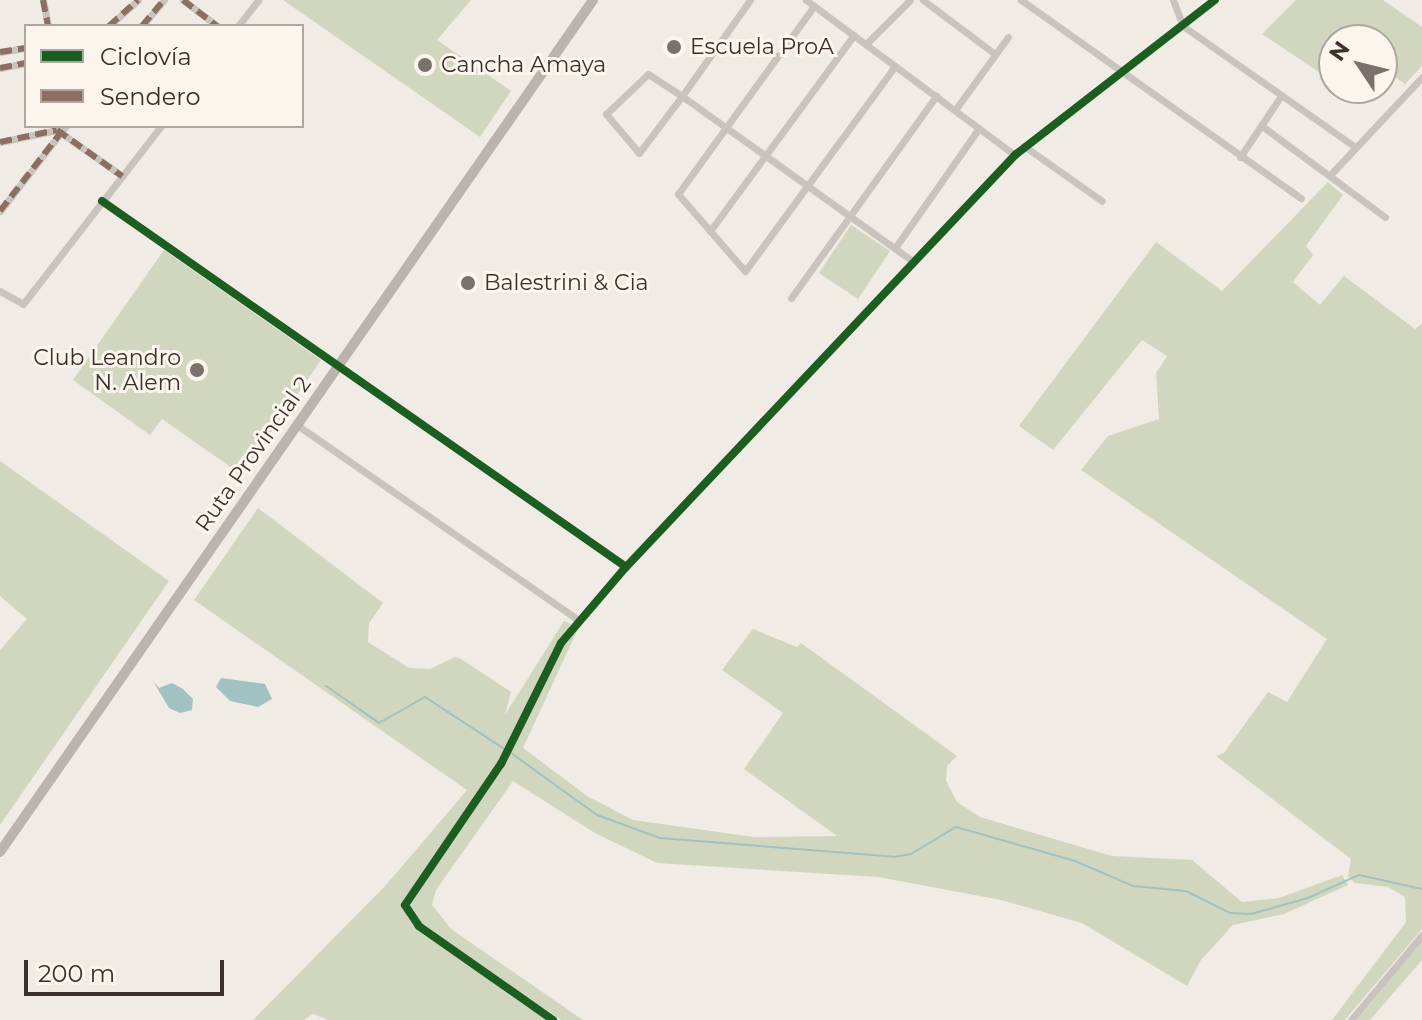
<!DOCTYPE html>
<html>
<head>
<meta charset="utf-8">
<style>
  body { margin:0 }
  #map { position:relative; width:1422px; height:1020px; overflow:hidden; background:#f0ebe5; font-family:Montserrat,sans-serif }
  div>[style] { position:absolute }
  .green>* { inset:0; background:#d1d6bf }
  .water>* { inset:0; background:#a1c2c1 }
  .stream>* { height:2px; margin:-1px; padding:0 1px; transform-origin:1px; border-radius:1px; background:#a1c2c1 }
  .street>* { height:7px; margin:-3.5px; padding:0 3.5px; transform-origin:3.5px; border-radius:3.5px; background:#c9c3be }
  .secondary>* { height:10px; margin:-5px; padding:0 5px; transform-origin:5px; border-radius:5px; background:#bab3ae }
  .quiet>* { height:6px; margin-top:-3px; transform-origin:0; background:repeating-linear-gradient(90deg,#8d6e63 0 12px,transparent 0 18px) }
  .cycleway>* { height:8px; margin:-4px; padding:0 4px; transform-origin:4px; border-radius:4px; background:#1b5e20 }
  .dots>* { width:22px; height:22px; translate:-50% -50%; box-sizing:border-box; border:4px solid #fbf5ee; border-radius:50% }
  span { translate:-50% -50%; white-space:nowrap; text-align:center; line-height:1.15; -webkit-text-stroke:6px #fbf5ee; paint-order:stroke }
  .poi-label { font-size:22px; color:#3b302b }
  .left { translate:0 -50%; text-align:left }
  .right { translate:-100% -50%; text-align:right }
  .street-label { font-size:22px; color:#3b302b }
  .legend { position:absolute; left:24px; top:24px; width:280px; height:104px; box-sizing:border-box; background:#fbf5ee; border:2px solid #aea6a0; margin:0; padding:10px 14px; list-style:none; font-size:24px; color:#3b302b }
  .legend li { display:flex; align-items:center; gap:16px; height:40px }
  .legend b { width:40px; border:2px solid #aea6a0 }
  .north { position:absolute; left:1318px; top:24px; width:80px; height:80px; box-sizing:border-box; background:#fbf5ee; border:2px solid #aea6a0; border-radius:50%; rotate:305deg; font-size:22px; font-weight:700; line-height:32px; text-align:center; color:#3b302b }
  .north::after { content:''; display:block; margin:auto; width:28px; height:36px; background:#7a716c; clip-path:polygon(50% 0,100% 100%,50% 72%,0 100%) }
  .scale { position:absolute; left:24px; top:960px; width:200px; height:36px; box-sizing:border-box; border:4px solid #3b302b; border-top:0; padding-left:10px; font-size:24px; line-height:28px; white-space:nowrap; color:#3b302b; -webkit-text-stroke:6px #fbf5ee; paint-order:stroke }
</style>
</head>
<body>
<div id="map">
  <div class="green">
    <i style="clip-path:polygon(283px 0,471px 0,437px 40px,511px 91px,480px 137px)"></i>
    <i style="clip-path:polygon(1296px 0,1383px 0,1422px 27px,1422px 66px,1405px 84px,1382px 68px,1382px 40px,1334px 40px,1334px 82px,1262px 34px)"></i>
    <i style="clip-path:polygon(1328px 182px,1343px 195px,1306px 246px,1313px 255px,1293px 282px,1320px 305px,1344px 276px,1415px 329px,1422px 324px,1422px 929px,1345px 1020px,1332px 1020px,1406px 922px,1405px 897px,1388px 887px,1355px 883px,1348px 876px,1351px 859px,1216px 756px,1224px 753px,1268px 692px,1287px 702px,1327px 639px,1081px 470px,1108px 436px,1159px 419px,1156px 373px,1167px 356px,1142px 340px,1053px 450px,1019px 426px,1156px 242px,1222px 291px)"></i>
    <i style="clip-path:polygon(851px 225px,890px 251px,858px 299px,819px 273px)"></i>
    <i style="clip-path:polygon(164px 250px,321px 360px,242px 475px,162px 419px,150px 435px,73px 380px)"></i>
    <i style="clip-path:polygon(0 461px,169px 581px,0 825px,0 650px,27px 619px,0 596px)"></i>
    <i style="clip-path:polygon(258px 508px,383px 603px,369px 623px,368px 642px,409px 668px,430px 669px,455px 657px,461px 659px,511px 692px,505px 715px,564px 621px,571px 624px,504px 753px,402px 903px,413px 924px,548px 1020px,328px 1020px,313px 1014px,304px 1020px,253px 1020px,387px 884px,467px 790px,194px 600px)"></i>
    <i style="clip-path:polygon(582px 620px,523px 748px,587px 796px,633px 820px,754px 837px,837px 836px,744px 769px,783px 713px,722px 670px,753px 629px,797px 647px,801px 643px,957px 756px,947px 766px,946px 781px,957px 802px,980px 817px,1112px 856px,1192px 860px,1242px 902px,1279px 898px,1342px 875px,1348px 885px,1284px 914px,1233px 925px,1201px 960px,1187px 986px,1082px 923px,1001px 900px,878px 877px,657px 863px,595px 833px,513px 781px,436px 890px,432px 905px,451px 929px,583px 1020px,561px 1020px,420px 923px,409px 906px,417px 886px,511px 753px,558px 653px)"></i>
    <i style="clip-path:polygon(1422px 941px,1422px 960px,1370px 1020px,1357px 1020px)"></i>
  </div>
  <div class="water">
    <i style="clip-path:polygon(221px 678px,265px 684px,272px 699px,258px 707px,230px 701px,216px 687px)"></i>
    <i style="clip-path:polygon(153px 681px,159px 688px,172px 683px,183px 689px,193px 699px,192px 710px,180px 713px,169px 708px)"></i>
  </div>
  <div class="stream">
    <i style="left:326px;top:686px;width:65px;rotate:34.9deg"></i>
    <i style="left:379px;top:723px;width:53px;rotate:-29.5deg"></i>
    <i style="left:425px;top:697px;width:97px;rotate:33.2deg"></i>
    <i style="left:511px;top:753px;width:106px;rotate:35.8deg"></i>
    <i style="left:597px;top:815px;width:67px;rotate:20.1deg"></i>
    <i style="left:660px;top:838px;width:235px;rotate:4.6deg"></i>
    <i style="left:894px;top:857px;width:17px;rotate:-10deg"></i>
    <i style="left:911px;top:854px;width:52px;rotate:-31deg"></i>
    <i style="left:956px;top:827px;width:124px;rotate:15.9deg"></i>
    <i style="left:1075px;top:861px;width:63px;rotate:23.3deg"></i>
    <i style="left:1133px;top:886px;width:53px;rotate:5.4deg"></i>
    <i style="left:1186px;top:891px;width:49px;rotate:26.6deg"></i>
    <i style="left:1230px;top:913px;width:21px;rotate:3deg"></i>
    <i style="left:1251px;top:914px;width:59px;rotate:-15.7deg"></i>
    <i style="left:1308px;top:898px;width:56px;rotate:-24.3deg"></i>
    <i style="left:1359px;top:875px;width:65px;rotate:12.5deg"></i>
  </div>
  <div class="street">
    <i style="left:43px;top:0;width:26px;rotate:79deg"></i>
    <i style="left:183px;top:0;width:43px;rotate:37.4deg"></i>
    <i style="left:750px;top:0;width:118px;rotate:125.3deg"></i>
    <i style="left:682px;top:96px;width:71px;rotate:127deg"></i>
    <i style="left:639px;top:153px;width:51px;rotate:-130.2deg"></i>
    <i style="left:606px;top:114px;width:58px;rotate:-43.6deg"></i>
    <i style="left:648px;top:74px;width:40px;rotate:32.9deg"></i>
    <i style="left:682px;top:96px;width:285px;rotate:35.6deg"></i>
    <i style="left:806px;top:0;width:260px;rotate:36.6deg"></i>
    <i style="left:923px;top:0;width:90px;rotate:36.9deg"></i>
    <i style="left:1021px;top:0;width:343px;rotate:35.3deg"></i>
    <i style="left:1173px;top:0;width:28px;rotate:69deg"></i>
    <i style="left:814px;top:6px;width:232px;rotate:125.9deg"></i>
    <i style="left:678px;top:194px;width:102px;rotate:49deg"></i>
    <i style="left:745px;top:271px;width:254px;rotate:-53.8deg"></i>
    <i style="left:109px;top:26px;width:39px;rotate:-42deg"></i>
    <i style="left:142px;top:26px;width:34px;rotate:-50deg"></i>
    <i style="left:238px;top:26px;width:33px;rotate:-52deg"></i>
    <i style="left:1183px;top:26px;width:210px;rotate:35.1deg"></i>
    <i style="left:866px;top:44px;width:62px;rotate:-45deg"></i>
    <i style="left:0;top:52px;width:26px;rotate:-9deg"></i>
    <i style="left:0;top:68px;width:26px;rotate:-11deg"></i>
    <i style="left:955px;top:110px;width:90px;rotate:-54deg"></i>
    <i style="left:1262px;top:126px;width:153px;rotate:36.5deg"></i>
    <i style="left:0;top:142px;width:58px;rotate:-11.9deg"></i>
    <i style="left:57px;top:130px;width:80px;rotate:35.3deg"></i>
    <i style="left:1024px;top:146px;width:95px;rotate:35.2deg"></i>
    <i style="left:1240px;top:157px;width:73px;rotate:-56.1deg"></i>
    <i style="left:1331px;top:174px;width:133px;rotate:-46.8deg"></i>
    <i style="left:102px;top:201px;width:639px;rotate:34.93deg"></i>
    <i style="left:0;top:211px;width:108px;rotate:-52.2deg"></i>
    <i style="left:710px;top:231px;width:243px;rotate:-53.7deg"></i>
    <i style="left:895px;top:248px;width:146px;rotate:-55deg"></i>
    <i style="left:0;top:291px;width:26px;rotate:29deg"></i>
    <i style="left:23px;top:304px;width:225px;rotate:-52.2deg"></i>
    <i style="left:791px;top:298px;width:249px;rotate:-54.3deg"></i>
    <i style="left:297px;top:425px;width:343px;rotate:34.7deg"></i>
    <i style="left:553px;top:1020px;width:164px;rotate:-145deg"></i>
    <i style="left:419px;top:926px;width:25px;rotate:-124deg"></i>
    <i style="left:405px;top:905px;width:171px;rotate:-55.8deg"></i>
    <i style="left:501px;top:764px;width:135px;rotate:-63.6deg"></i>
    <i style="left:561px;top:643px;width:100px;rotate:-49.5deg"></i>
    <i style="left:626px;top:567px;width:567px;rotate:-46.64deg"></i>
    <i style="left:1015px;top:155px;width:253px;rotate:-37.8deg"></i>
    <i style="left:1351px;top:1020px;width:111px;rotate:-50.1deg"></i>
  </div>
  <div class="secondary">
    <i style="left:0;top:852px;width:1038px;rotate:-55.16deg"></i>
  </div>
  <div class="quiet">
    <i style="left:43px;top:0;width:26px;rotate:79deg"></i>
    <i style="left:183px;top:0;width:43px;rotate:37.4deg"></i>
    <i style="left:109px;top:26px;width:39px;rotate:-42deg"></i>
    <i style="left:142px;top:26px;width:34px;rotate:-50deg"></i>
    <i style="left:0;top:52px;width:26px;rotate:-9deg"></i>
    <i style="left:0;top:68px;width:26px;rotate:-11deg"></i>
    <i style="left:0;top:142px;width:58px;rotate:-11.9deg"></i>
    <i style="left:57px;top:130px;width:80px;rotate:35.3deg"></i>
    <i style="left:0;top:211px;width:108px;rotate:-52.2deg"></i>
  </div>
  <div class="cycleway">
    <i style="left:102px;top:201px;width:639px;rotate:34.93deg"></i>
    <i style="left:553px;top:1020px;width:164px;rotate:-145deg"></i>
    <i style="left:419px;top:926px;width:25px;rotate:-124deg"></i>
    <i style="left:405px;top:905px;width:171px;rotate:-55.8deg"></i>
    <i style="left:501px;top:764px;width:135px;rotate:-63.6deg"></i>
    <i style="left:561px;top:643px;width:100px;rotate:-49.5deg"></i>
    <i style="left:626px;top:567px;width:567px;rotate:-46.64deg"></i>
    <i style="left:1015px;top:155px;width:253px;rotate:-37.8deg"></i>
  </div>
  <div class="dots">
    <i style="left:674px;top:47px;background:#7a716c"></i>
    <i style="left:425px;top:65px;background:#7a716c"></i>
    <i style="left:468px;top:283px;background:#7a716c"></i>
    <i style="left:197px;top:370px;background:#7a716c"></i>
  </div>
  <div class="poi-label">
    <span class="left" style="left:690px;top:47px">Escuela ProA</span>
    <span class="left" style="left:441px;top:65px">Cancha Amaya</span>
    <span class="left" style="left:484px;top:283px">Balestrini &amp; Cia</span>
    <span class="right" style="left:181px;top:370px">Club Leandro<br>N. Alem</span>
  </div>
  <div class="street-label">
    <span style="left:253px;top:454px;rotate:-55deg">Ruta Provincial 2</span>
  </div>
  <ul class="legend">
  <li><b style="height:10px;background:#1b5e20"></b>Ciclovía</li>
  <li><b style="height:10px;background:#8d6e63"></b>Sendero</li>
  </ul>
  <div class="north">N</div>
  <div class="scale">200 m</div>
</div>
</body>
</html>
